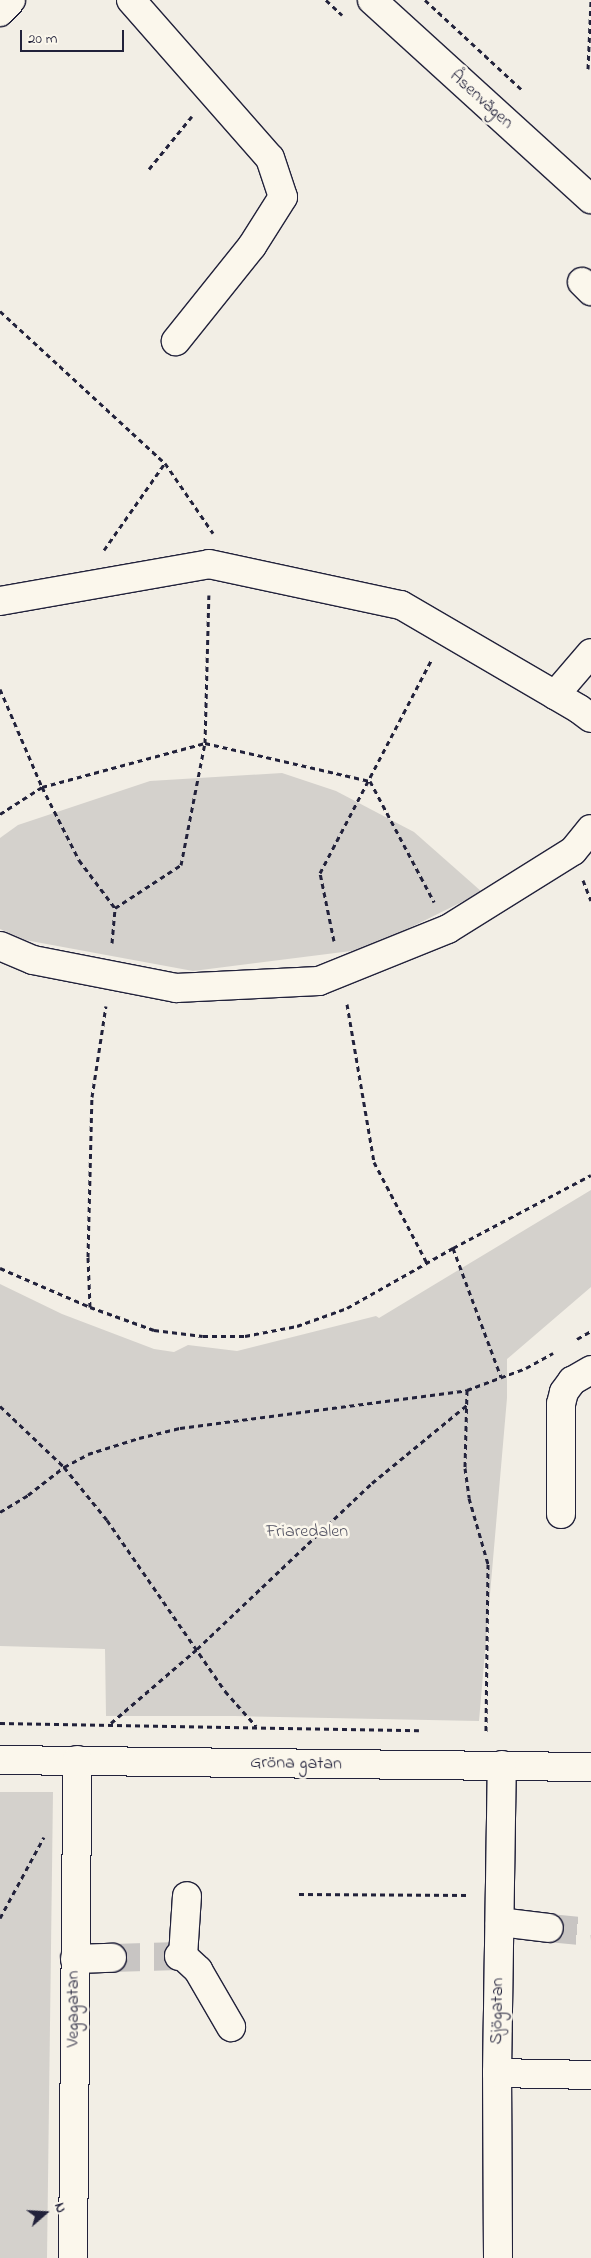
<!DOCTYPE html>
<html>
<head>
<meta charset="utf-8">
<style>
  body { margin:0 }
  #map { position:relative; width:591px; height:2258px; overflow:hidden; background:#f2eee5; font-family:"Indie Flower",sans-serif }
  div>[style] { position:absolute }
  .green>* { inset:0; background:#d4d1cc }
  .minor-tunnel>* { height:28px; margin-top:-14px; transform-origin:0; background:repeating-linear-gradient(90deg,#c8c5c3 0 28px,transparent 0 42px) }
  .path>* { height:3px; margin-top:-1.5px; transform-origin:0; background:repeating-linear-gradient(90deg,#22223b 0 5px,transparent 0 9px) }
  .roads { filter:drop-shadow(1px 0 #22223b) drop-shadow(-1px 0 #22223b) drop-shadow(0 1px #22223b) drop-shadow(0 -1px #22223b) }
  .minor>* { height:28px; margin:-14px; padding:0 14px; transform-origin:14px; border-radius:14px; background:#fbf7ec }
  span { translate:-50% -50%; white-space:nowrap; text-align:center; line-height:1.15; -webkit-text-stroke:5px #fbf7ec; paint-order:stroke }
  .street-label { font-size:18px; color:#22223b }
  .park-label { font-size:18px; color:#575766 }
  .north { position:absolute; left:20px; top:2188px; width:50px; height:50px; -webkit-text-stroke:4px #fbf7ec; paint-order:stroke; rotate:71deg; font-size:14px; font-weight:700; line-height:20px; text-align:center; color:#22223b }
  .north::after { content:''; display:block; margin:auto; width:18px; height:22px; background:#22223b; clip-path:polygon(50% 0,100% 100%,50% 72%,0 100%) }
  .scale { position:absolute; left:20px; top:30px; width:104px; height:22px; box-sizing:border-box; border:2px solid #22223b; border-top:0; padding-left:6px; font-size:15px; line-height:18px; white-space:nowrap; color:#22223b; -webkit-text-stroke:4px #fbf7ec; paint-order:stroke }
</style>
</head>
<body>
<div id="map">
  <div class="green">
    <i style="clip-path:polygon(282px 773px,336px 791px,414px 832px,482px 892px,367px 949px,193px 971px,25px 940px,0 929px,0 838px,18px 825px,150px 781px)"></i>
    <i style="clip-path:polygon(591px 1190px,591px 1287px,507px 1359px,507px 1398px,479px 1721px,235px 1716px,106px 1716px,105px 1649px,0 1646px,0 1284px,62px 1314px,154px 1349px,174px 1352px,188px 1345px,237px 1351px,376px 1316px,379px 1318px)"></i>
    <i style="clip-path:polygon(0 1792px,53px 1792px,47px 2258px,0 2258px)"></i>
  </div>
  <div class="minor-tunnel">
    <i style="left:549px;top:1928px;width:42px;rotate:5.4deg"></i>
    <i style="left:112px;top:1958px;width:67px;rotate:-1.7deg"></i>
  </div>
  <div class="path">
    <i style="left:326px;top:0;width:22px;rotate:43deg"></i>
    <i style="left:425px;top:0;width:131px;rotate:42.8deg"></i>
    <i style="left:588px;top:69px;width:69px;rotate:-87.5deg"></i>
    <i style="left:149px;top:169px;width:68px;rotate:-50.9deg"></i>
    <i style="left:0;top:311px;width:224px;rotate:42.7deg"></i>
    <i style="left:165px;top:463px;width:85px;rotate:55.6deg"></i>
    <i style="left:104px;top:550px;width:106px;rotate:-55deg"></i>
    <i style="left:0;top:689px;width:107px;rotate:66.8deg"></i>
    <i style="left:42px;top:787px;width:82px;rotate:63.1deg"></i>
    <i style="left:79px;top:860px;width:60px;rotate:53.1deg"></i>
    <i style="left:0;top:814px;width:50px;rotate:-32.7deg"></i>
    <i style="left:42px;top:787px;width:169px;rotate:-15.1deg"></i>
    <i style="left:205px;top:743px;width:169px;rotate:13deg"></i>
    <i style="left:370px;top:781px;width:137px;rotate:62.1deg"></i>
    <i style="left:583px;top:880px;width:22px;rotate:69deg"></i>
    <i style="left:334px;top:941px;width:69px;rotate:-101.6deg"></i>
    <i style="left:320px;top:873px;width:242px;rotate:-62.4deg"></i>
    <i style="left:112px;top:943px;width:35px;rotate:-85deg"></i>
    <i style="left:115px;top:908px;width:79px;rotate:-33.1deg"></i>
    <i style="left:181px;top:865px;width:124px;rotate:-78.9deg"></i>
    <i style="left:205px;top:743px;width:148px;rotate:-88.5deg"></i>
    <i style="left:347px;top:1004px;width:160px;rotate:80.3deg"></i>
    <i style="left:374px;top:1162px;width:114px;rotate:62.3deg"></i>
    <i style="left:453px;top:1248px;width:138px;rotate:69.6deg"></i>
    <i style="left:0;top:1268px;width:98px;rotate:23.4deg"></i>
    <i style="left:90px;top:1307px;width:68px;rotate:19.8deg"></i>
    <i style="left:154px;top:1330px;width:49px;rotate:7deg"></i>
    <i style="left:203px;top:1336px;width:42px"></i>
    <i style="left:245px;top:1336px;width:53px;rotate:-10.9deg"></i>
    <i style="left:297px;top:1326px;width:53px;rotate:-19.8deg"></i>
    <i style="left:347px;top:1308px;width:122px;rotate:-29.5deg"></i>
    <i style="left:453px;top:1248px;width:156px;rotate:-27.9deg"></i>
    <i style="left:90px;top:1307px;width:50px;rotate:-92.3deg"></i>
    <i style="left:88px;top:1257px;width:160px;rotate:-88.6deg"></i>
    <i style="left:92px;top:1097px;width:92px;rotate:-81.3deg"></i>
    <i style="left:577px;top:1339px;width:16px;rotate:-30deg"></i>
    <i style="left:467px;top:1390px;width:78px;rotate:91.5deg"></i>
    <i style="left:465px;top:1468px;width:30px;rotate:82deg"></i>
    <i style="left:469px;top:1498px;width:69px;rotate:73.9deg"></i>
    <i style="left:488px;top:1564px;width:170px;rotate:90.7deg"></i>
    <i style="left:0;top:1406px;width:88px;rotate:43.6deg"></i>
    <i style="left:64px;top:1467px;width:68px;rotate:50.9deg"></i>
    <i style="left:107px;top:1520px;width:208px;rotate:55.4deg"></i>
    <i style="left:225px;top:1691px;width:47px;rotate:48.5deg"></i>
    <i style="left:0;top:1512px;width:33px;rotate:-31deg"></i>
    <i style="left:28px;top:1495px;width:46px;rotate:-37.9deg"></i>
    <i style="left:64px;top:1467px;width:27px;rotate:-28deg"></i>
    <i style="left:88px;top:1454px;width:53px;rotate:-17.4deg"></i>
    <i style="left:139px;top:1438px;width:42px;rotate:-13.7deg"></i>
    <i style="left:180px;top:1428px;width:290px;rotate:-7.5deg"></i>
    <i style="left:467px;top:1390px;width:63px;rotate:-20.4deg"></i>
    <i style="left:526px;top:1368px;width:31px;rotate:-29deg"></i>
    <i style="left:0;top:1723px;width:419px;rotate:1deg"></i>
    <i style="left:111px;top:1723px;width:113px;rotate:-40.7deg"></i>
    <i style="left:197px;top:1649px;width:241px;rotate:-43.5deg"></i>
    <i style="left:372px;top:1483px;width:123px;rotate:-39.4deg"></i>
    <i style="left:299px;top:1894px;width:170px;rotate:0.3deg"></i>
    <i style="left:0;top:1918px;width:92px;rotate:-61.5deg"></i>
  </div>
  <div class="roads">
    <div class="minor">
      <i style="left:131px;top:0;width:210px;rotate:48.7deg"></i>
      <i style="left:270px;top:158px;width:41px;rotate:71.6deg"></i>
      <i style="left:283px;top:197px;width:58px;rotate:122.3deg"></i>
      <i style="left:252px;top:246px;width:122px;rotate:128.7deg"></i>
      <i style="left:372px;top:0;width:296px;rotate:42.3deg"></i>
      <i style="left:0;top:12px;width:16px;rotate:-47deg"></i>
      <i style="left:582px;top:282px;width:13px;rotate:45deg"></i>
      <i style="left:0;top:601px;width:212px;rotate:-10deg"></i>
      <i style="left:209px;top:564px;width:196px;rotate:12.1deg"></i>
      <i style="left:401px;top:605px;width:206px;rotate:30.3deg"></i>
      <i style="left:579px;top:709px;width:15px;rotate:37deg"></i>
      <i style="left:555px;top:695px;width:55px;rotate:-49.4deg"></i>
      <i style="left:0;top:946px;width:36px;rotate:23deg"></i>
      <i style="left:33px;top:960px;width:146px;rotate:11.1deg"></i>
      <i style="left:176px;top:988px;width:143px;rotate:-2.8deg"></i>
      <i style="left:319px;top:981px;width:139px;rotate:-22deg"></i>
      <i style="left:448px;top:929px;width:147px;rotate:-32deg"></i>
      <i style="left:573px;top:851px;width:28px;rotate:-51deg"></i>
      <i style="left:561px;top:1514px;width:110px;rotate:-90deg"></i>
      <i style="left:561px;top:1404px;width:12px;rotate:-76deg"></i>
      <i style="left:564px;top:1392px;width:14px;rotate:-54deg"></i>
      <i style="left:572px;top:1381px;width:22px;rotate:-30deg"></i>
      <i style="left:0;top:1760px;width:591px;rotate:0.68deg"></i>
      <i style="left:500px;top:1922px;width:49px;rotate:7deg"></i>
      <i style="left:179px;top:1956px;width:4px"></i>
      <i style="left:183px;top:1956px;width:60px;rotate:-86.2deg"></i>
      <i style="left:183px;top:1956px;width:21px;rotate:43deg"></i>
      <i style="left:198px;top:1970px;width:66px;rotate:59.9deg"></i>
      <i style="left:75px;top:1959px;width:37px;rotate:-2deg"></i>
      <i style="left:497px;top:2073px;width:94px;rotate:1.2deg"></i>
      <i style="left:73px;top:2258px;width:498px;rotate:-89.5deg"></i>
      <i style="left:498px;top:2258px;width:185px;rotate:-90.3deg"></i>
      <i style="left:497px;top:2073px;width:308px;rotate:-89.1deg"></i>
    </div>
  </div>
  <div class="street-label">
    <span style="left:481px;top:100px;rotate:42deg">Åsenvägen</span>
    <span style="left:296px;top:1764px;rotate:1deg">Gröna gatan</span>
    <span style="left:74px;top:2009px;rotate:-90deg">Vegagatan</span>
    <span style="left:498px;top:2011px;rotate:-89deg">Sjögatan</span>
  </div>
  <div class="park-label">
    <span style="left:307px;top:1532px">Friaredalen</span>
  </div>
  <div class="north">N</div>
  <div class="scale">20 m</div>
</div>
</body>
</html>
